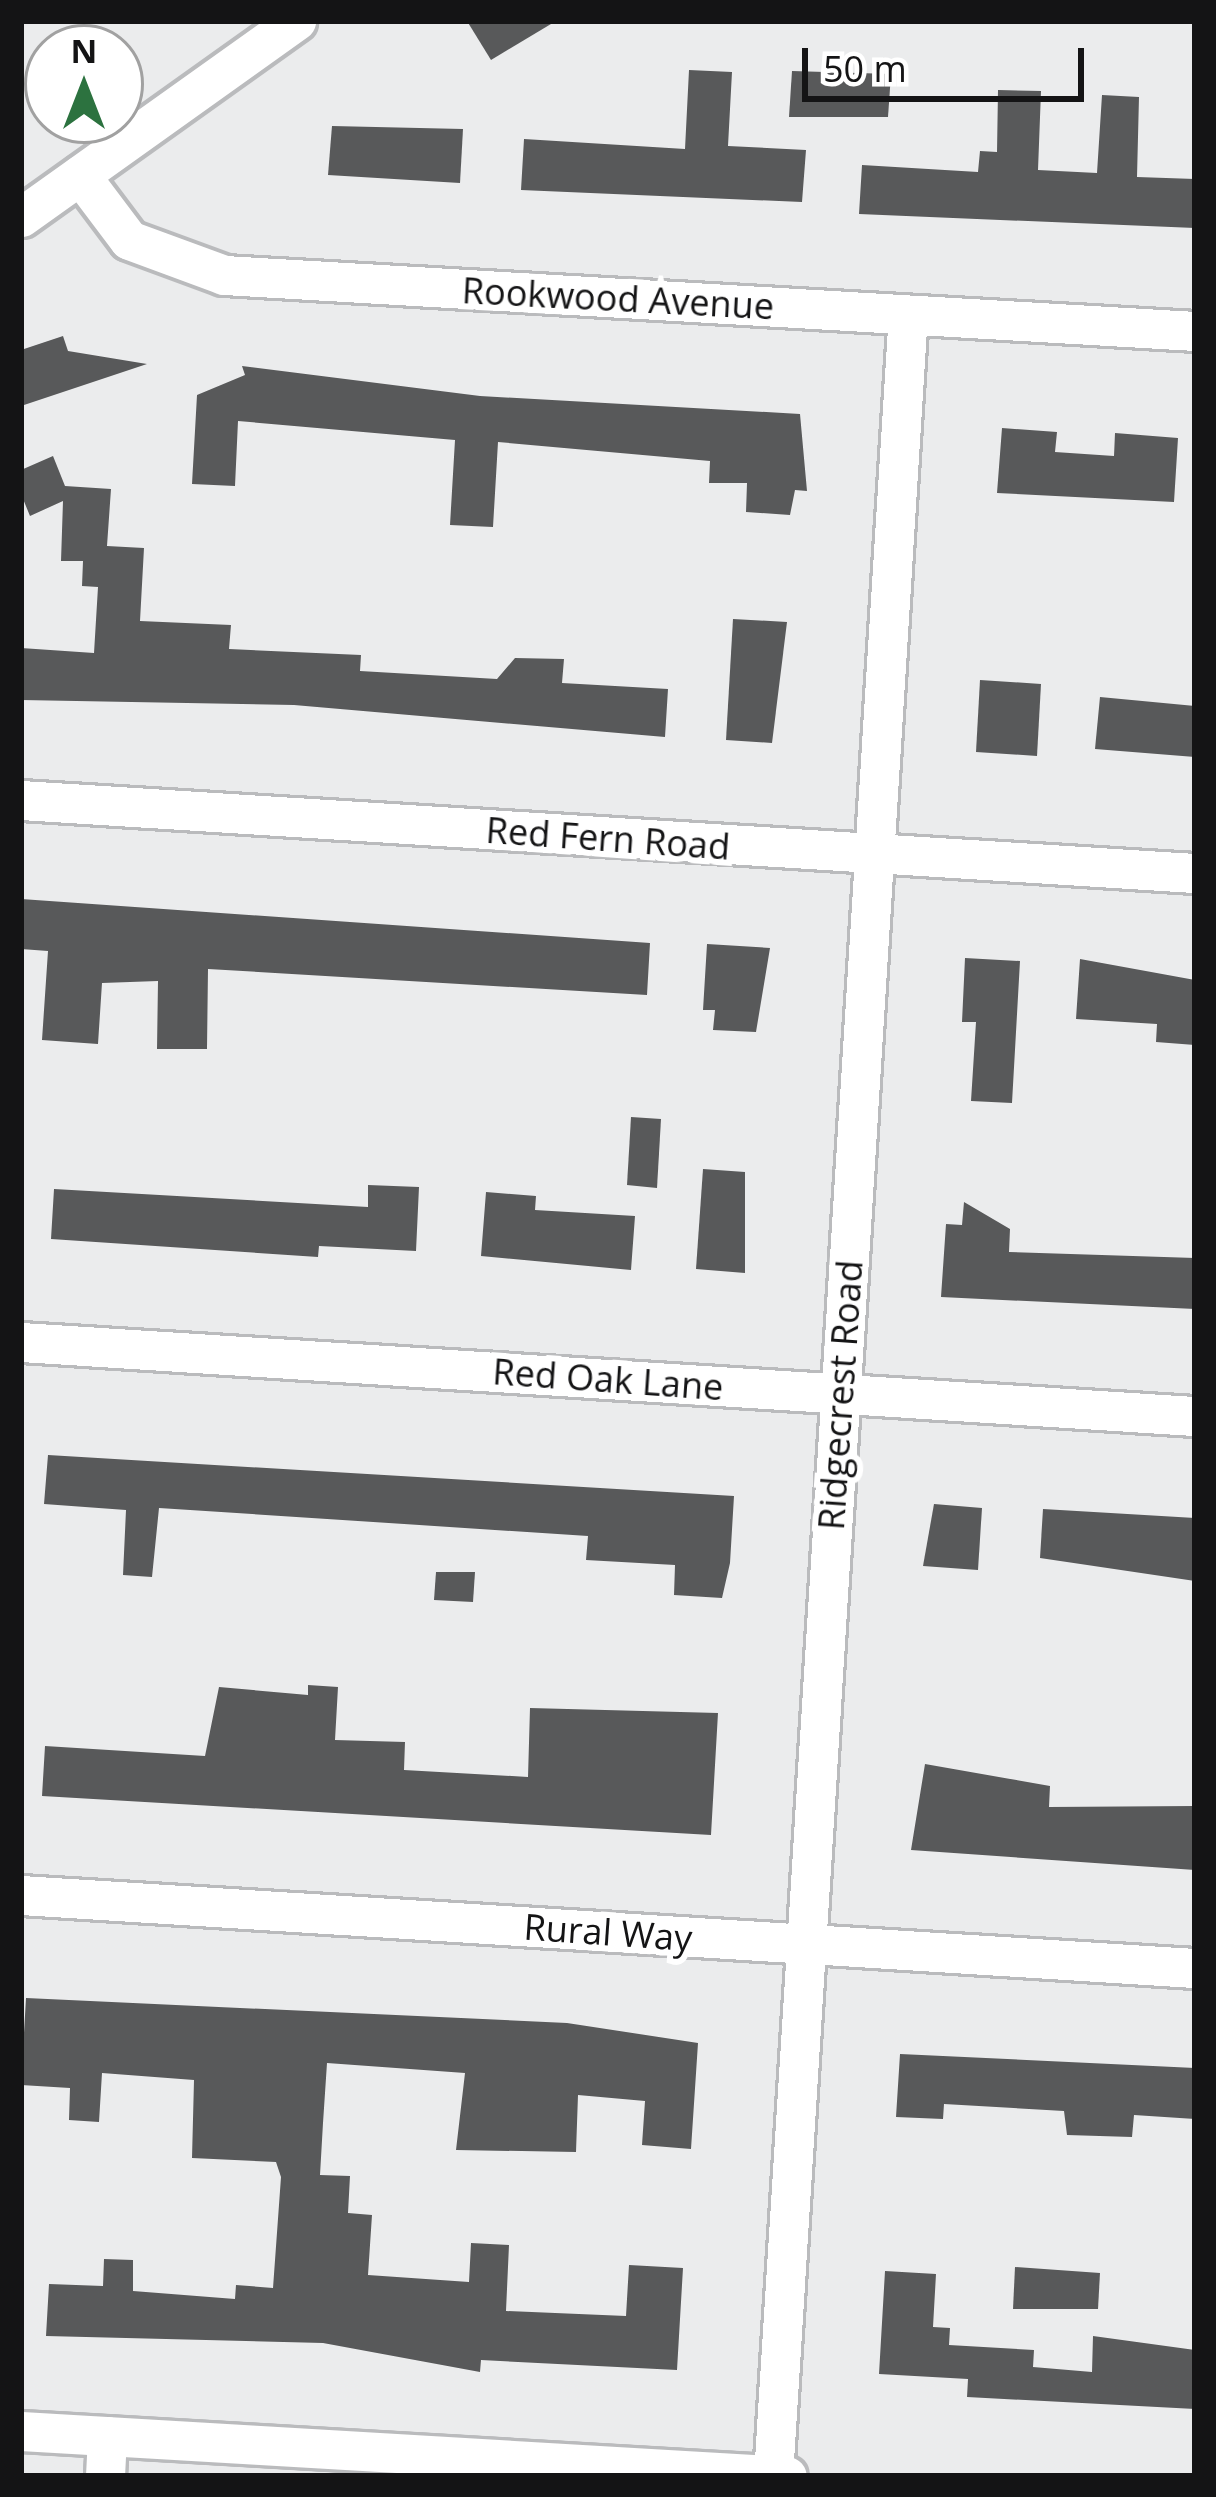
<!DOCTYPE html>
<html>
<head>
<meta charset="utf-8">
<style>
  body { margin:0 }
  #map { position:relative; width:1216px; height:2497px; overflow:hidden; background:#ebeced; font-family:"Open Sans",sans-serif }
  div>[style] { position:absolute }
  .building>* { inset:0; background:#58595a }
  .roads { filter:drop-shadow(3px 0 #babbbd) drop-shadow(-3px 0 #babbbd) drop-shadow(0 3px #babbbd) drop-shadow(0 -3px #babbbd) }
  .minor>* { height:39px; margin:-19.5px; padding:0 19.5px; transform-origin:19.5px; border-radius:19.5px; background:#fff }
  span { translate:-50% -50%; white-space:nowrap; text-align:center; line-height:1.15; -webkit-text-stroke:12px #fff; paint-order:stroke }
  .street-label { font-size:36px; color:#141415 }
  .frame { position:absolute; inset:0; border:24px solid #141415; pointer-events:none }
  .north { position:absolute; left:24px; top:24px; width:120px; height:120px; box-sizing:border-box; background:#fff; border:3px solid #a1a1a1; border-radius:50%; rotate:0deg; font-size:33px; font-weight:700; line-height:48px; text-align:center; color:#141415 }
  .north::after { content:''; display:block; margin:auto; width:42px; height:54px; background:#2c723f; clip-path:polygon(50% 0,100% 100%,50% 72%,0 100%) }
  .scale { position:absolute; left:802px; top:48px; width:282px; height:54px; box-sizing:border-box; border:6px solid #141415; border-top:0; padding-left:15px; font-size:36px; line-height:42px; white-space:nowrap; color:#141415; -webkit-text-stroke:9px #fff; paint-order:stroke }
</style>
</head>
<body>
<div id="map">
  <div class="building">
    <i style="clip-path:polygon(467px 21px,556px 21px,491px 60px)"></i>
    <i style="clip-path:polygon(689px 70px,732px 72px,728px 146px,806px 150px,802px 202px,521px 190px,524px 139px,685px 149px)"></i>
    <i style="clip-path:polygon(792px 71px,891px 74px,888px 117px,789px 117px)"></i>
    <i style="clip-path:polygon(998px 90px,1041px 91px,1038px 170px,1097px 173px,1102px 95px,1139px 97px,1137px 177px,1195px 179px,1195px 228px,859px 214px,862px 165px,978px 172px,980px 151px,997px 152px)"></i>
    <i style="clip-path:polygon(332px 126px,463px 129px,460px 183px,328px 175px)"></i>
    <i style="clip-path:polygon(63px 336px,68px 351px,147px 364px,21px 406px,21px 350px)"></i>
    <i style="clip-path:polygon(242px 366px,480px 396px,800px 414px,807px 491px,795px 490px,790px 515px,746px 512px,747px 483px,709px 483px,710px 461px,498px 442px,493px 527px,450px 525px,455px 440px,238px 421px,235px 486px,192px 484px,197px 395px,245px 375px)"></i>
    <i style="clip-path:polygon(1002px 428px,1057px 432px,1055px 452px,1114px 456px,1115px 433px,1178px 438px,1174px 502px,997px 493px)"></i>
    <i style="clip-path:polygon(53px 456px,65px 486px,111px 489px,107px 546px,144px 548px,140px 621px,231px 625px,229px 649px,361px 655px,360px 671px,497px 679px,515px 658px,564px 659px,562px 683px,668px 689px,665px 737px,294px 705px,21px 700px,21px 648px,94px 653px,98px 587px,82px 586px,83px 561px,61px 561px,63px 501px,30px 516px,21px 494px,21px 470px)"></i>
    <i style="clip-path:polygon(733px 619px,787px 622px,772px 743px,726px 740px)"></i>
    <i style="clip-path:polygon(980px 680px,1041px 684px,1037px 756px,976px 752px)"></i>
    <i style="clip-path:polygon(1100px 697px,1195px 706px,1195px 757px,1095px 749px)"></i>
    <i style="clip-path:polygon(21px 899px,650px 943px,647px 995px,208px 969px,207px 1049px,157px 1049px,158px 981px,102px 983px,98px 1044px,42px 1040px,48px 951px,21px 949px)"></i>
    <i style="clip-path:polygon(707px 944px,770px 948px,756px 1032px,713px 1030px,715px 1010px,703px 1010px)"></i>
    <i style="clip-path:polygon(965px 958px,1020px 961px,1012px 1103px,971px 1101px,976px 1022px,962px 1022px)"></i>
    <i style="clip-path:polygon(1080px 959px,1195px 980px,1195px 1045px,1156px 1042px,1157px 1024px,1076px 1019px)"></i>
    <i style="clip-path:polygon(631px 1117px,661px 1119px,657px 1188px,627px 1185px)"></i>
    <i style="clip-path:polygon(703px 1169px,745px 1172px,745px 1273px,696px 1269px)"></i>
    <i style="clip-path:polygon(368px 1185px,419px 1187px,416px 1251px,319px 1246px,318px 1257px,51px 1239px,54px 1189px,368px 1207px)"></i>
    <i style="clip-path:polygon(486px 1192px,536px 1196px,535px 1210px,635px 1216px,631px 1270px,481px 1256px)"></i>
    <i style="clip-path:polygon(964px 1202px,1010px 1229px,1009px 1252px,1195px 1258px,1195px 1309px,941px 1297px,946px 1224px,962px 1225px)"></i>
    <i style="clip-path:polygon(48px 1455px,734px 1496px,730px 1563px,722px 1598px,674px 1595px,675px 1565px,586px 1560px,588px 1536px,159px 1508px,152px 1577px,123px 1575px,126px 1510px,44px 1504px)"></i>
    <i style="clip-path:polygon(934px 1504px,982px 1508px,978px 1570px,923px 1566px)"></i>
    <i style="clip-path:polygon(1043px 1509px,1195px 1518px,1195px 1581px,1040px 1558px)"></i>
    <i style="clip-path:polygon(436px 1572px,475px 1572px,473px 1602px,434px 1600px)"></i>
    <i style="clip-path:polygon(308px 1685px,338px 1687px,335px 1740px,405px 1742px,404px 1770px,528px 1777px,530px 1708px,718px 1713px,711px 1835px,42px 1796px,45px 1746px,205px 1756px,219px 1687px,308px 1695px)"></i>
    <i style="clip-path:polygon(925px 1764px,1050px 1786px,1049px 1807px,1195px 1806px,1195px 1870px,911px 1850px)"></i>
    <i style="clip-path:polygon(26px 1998px,567px 2023px,698px 2043px,691px 2149px,642px 2145px,645px 2101px,578px 2095px,576px 2152px,456px 2150px,465px 2073px,327px 2063px,323px 2123px,320px 2175px,350px 2176px,348px 2213px,372px 2215px,368px 2275px,469px 2282px,471px 2243px,509px 2245px,506px 2311px,626px 2316px,629px 2265px,683px 2268px,677px 2370px,481px 2360px,480px 2372px,323px 2343px,46px 2336px,49px 2284px,103px 2286px,104px 2259px,133px 2260px,133px 2291px,235px 2299px,236px 2285px,273px 2288px,281px 2177px,276px 2162px,192px 2158px,194px 2080px,102px 2073px,99px 2122px,69px 2120px,70px 2088px,21px 2085px)"></i>
    <i style="clip-path:polygon(900px 2054px,1195px 2068px,1195px 2119px,1134px 2115px,1132px 2137px,1067px 2135px,1064px 2111px,944px 2104px,943px 2119px,896px 2117px)"></i>
    <i style="clip-path:polygon(1015px 2267px,1100px 2273px,1098px 2309px,1013px 2309px)"></i>
    <i style="clip-path:polygon(885px 2271px,936px 2274px,933px 2327px,950px 2328px,949px 2345px,1034px 2350px,1033px 2367px,1092px 2372px,1093px 2336px,1195px 2350px,1195px 2409px,967px 2397px,968px 2379px,879px 2374px)"></i>
  </div>
  <div class="roads">
    <div class="minor">
      <i style="left:80px;top:175px;width:81px;rotate:53deg"></i>
      <i style="left:129px;top:240px;width:101px;rotate:20.2deg"></i>
      <i style="left:224px;top:275px;width:973px;rotate:3.3deg"></i>
      <i style="left:21px;top:217px;width:338px;rotate:-35.5deg"></i>
      <i style="left:21px;top:800px;width:1176px;rotate:3.56deg"></i>
      <i style="left:21px;top:1342px;width:1176px;rotate:3.61deg"></i>
      <i style="left:21px;top:1895px;width:1176px;rotate:3.56deg"></i>
      <i style="left:21px;top:2431px;width:767px;rotate:3.36deg"></i>
      <i style="left:105px;top:2476px;width:40px;rotate:-87.1deg"></i>
      <i style="left:773px;top:2476px;width:2165px;rotate:-86.43deg"></i>
    </div>
  </div>
  <div class="street-label">
    <span style="left:618px;top:298px;rotate:3deg">Rookwood Avenue</span>
    <span style="left:608px;top:838px;rotate:4deg">Red Fern Road</span>
    <span style="left:608px;top:1379px;rotate:4deg">Red Oak Lane</span>
    <span style="left:840px;top:1395px;rotate:-86deg">Ridgecrest Road</span>
    <span style="left:608px;top:1932px;rotate:4deg">Rural Way</span>
  </div>
  <div class="frame"></div>
  <div class="north">N</div>
  <div class="scale">50 m</div>
</div>
</body>
</html>
